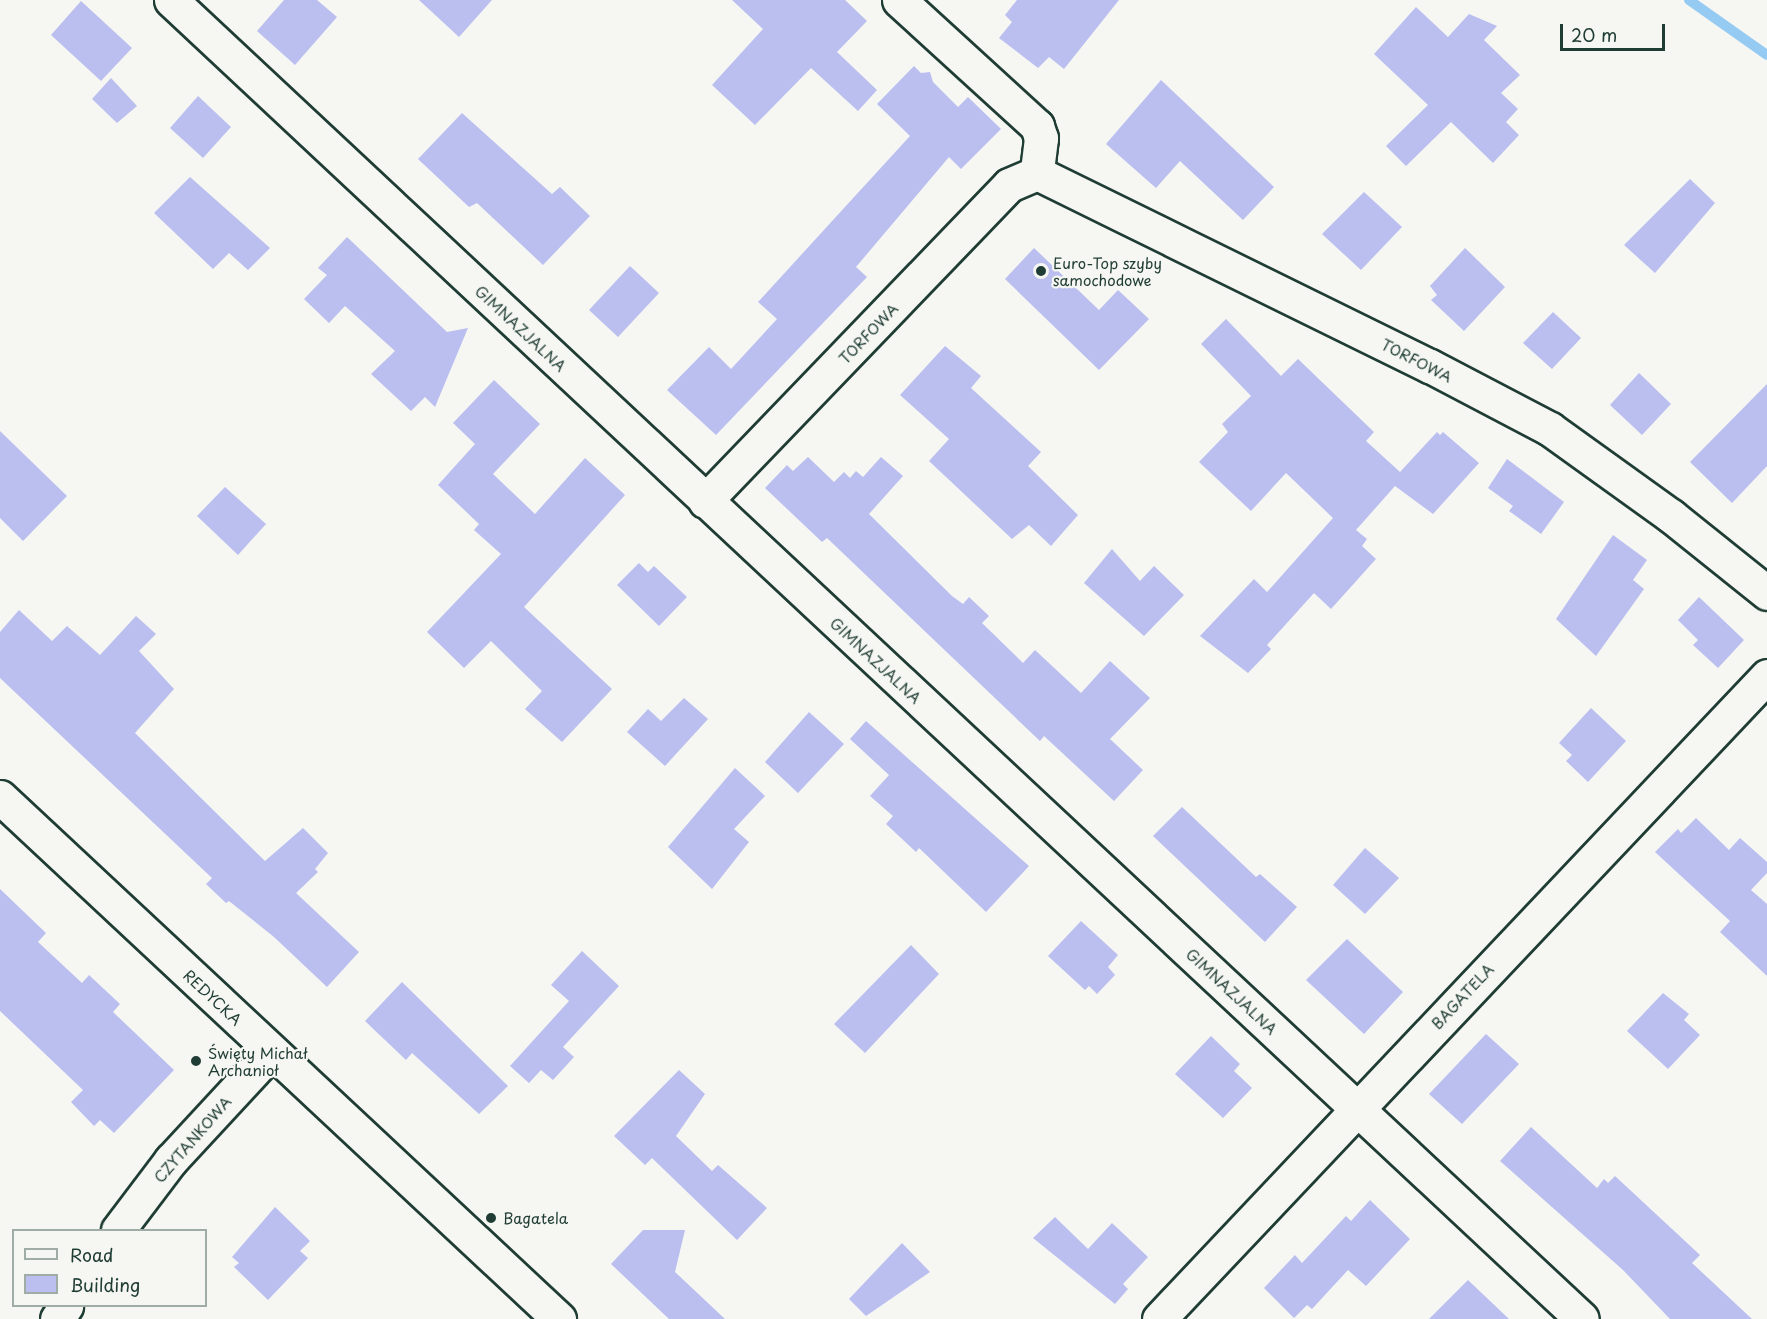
<!DOCTYPE html>
<html>
<head>
<meta charset="utf-8">
<style>
  body { margin:0 }
  #map { position:relative; width:1767px; height:1319px; overflow:hidden; background:#f6f6f2; font-family:"Playpen Sans",sans-serif }
  div>[style] { position:absolute }
  .stream>* { height:10px; margin:-5px; padding:0 5px; transform-origin:5px; border-radius:5px; background:#95caf3 }
  .building>* { inset:0; background:#babff0 }
  .roads { filter:drop-shadow(2px 0 #1f3d34) drop-shadow(-2px 0 #1f3d34) drop-shadow(0 2px #1f3d34) drop-shadow(0 -2px #1f3d34) }
  .minor>* { height:33px; margin:-16.5px; padding:0 16.5px; transform-origin:16.5px; border-radius:16.5px; background:#f6f6f2 }
  .tertiary>* { height:33px; margin:-16.5px; padding:0 16.5px; transform-origin:16.5px; border-radius:16.5px; background:#f6f6f2 }
  .dots>* { width:16px; height:16px; translate:-50% -50%; box-sizing:border-box; border:3px solid #f6f6f2; border-radius:50% }
  span { translate:-50% -50%; white-space:nowrap; text-align:center; line-height:1.15; -webkit-text-stroke:4.5px #f6f6f2; paint-order:stroke }
  .poi-label { font-size:15px; color:#1f3d34 }
  .left { translate:0 -50%; text-align:left }
  .street-label { font-size:15px; color:#1f3d34 }
  .legend { position:absolute; left:12px; top:1229px; width:195px; height:78px; box-sizing:border-box; background:#f6f6f2; border:2px solid #a0aca6; margin:0; padding:8px 10px; list-style:none; font-size:18px; color:#1f3d34 }
  .legend li { display:flex; align-items:center; gap:12px; height:30px }
  .legend b { width:30px; border:2px solid #a0aca6 }
  .scale { position:absolute; left:1560px; top:24px; width:105px; height:27px; box-sizing:border-box; border:3px solid #1f3d34; border-top:0; padding-left:8px; font-size:18px; line-height:21px; white-space:nowrap; color:#1f3d34; -webkit-text-stroke:4px #f6f6f2; paint-order:stroke }
</style>
</head>
<body>
<div id="map">
  <div class="stream">
    <i style="left:1689px;top:0;width:95px;rotate:35.2deg"></i>
  </div>
  <div class="building">
    <i style="clip-path:polygon(284px 0,317px 0,337px 17px,295px 65px,257px 31px)"></i>
    <i style="clip-path:polygon(419px 0,492px 0,459px 37px)"></i>
    <i style="clip-path:polygon(732px 0,845px 0,867px 21px,837px 52px,877px 90px,858px 111px,811px 68px,755px 125px,712px 85px,763px 29px)"></i>
    <i style="clip-path:polygon(1017px 0,1119px 0,1064px 69px,1049px 57px,1038px 68px,999px 38px,1012px 22px,1005px 15px)"></i>
    <i style="clip-path:polygon(81px 1px,132px 48px,101px 81px,51px 35px)"></i>
    <i style="clip-path:polygon(1416px 7px,1448px 37px,1469px 14px,1497px 26px,1484px 40px,1520px 75px,1501px 93px,1518px 109px,1506px 122px,1519px 135px,1493px 163px,1451px 122px,1406px 166px,1386px 146px,1428px 105px,1374px 54px)"></i>
    <i style="clip-path:polygon(914px 66px,921px 73px,930px 72px,933px 82px,958px 107px,968px 97px,1001px 129px,961px 169px,949px 157px,856px 267px,867px 277px,716px 435px,667px 390px,709px 347px,731px 369px,777px 319px,758px 302px,910px 136px,877px 104px)"></i>
    <i style="clip-path:polygon(111px 78px,137px 106px,117px 123px,92px 99px)"></i>
    <i style="clip-path:polygon(1161px 80px,1274px 187px,1243px 220px,1180px 161px,1156px 188px,1106px 144px)"></i>
    <i style="clip-path:polygon(198px 96px,231px 127px,203px 158px,170px 128px)"></i>
    <i style="clip-path:polygon(462px 113px,552px 194px,560px 187px,590px 216px,543px 265px,477px 203px,469px 207px,418px 159px)"></i>
    <i style="clip-path:polygon(190px 177px,270px 248px,248px 270px,229px 253px,213px 269px,154px 213px)"></i>
    <i style="clip-path:polygon(1690px 179px,1715px 203px,1655px 273px,1624px 245px)"></i>
    <i style="clip-path:polygon(1364px 192px,1402px 227px,1361px 270px,1322px 234px)"></i>
    <i style="clip-path:polygon(347px 237px,447px 332px,468px 328px,435px 407px,425px 397px,411px 411px,371px 374px,395px 351px,345px 306px,329px 323px,304px 299px,327px 275px,318px 268px)"></i>
    <i style="clip-path:polygon(1034px 248px,1099px 310px,1118px 290px,1149px 319px,1099px 370px,1005px 279px)"></i>
    <i style="clip-path:polygon(1465px 248px,1505px 287px,1464px 331px,1431px 300px,1437px 295px,1430px 286px)"></i>
    <i style="clip-path:polygon(630px 266px,659px 293px,618px 337px,589px 310px)"></i>
    <i style="clip-path:polygon(1553px 312px,1581px 338px,1552px 369px,1523px 343px)"></i>
    <i style="clip-path:polygon(1226px 319px,1281px 376px,1298px 359px,1374px 432px,1366px 441px,1400px 472px,1437px 432px,1440px 435px,1443px 432px,1479px 463px,1433px 514px,1395px 486px,1356px 530px,1367px 539px,1362px 546px,1376px 559px,1331px 609px,1314px 593px,1267px 645px,1271px 649px,1248px 673px,1200px 636px,1254px 579px,1267px 592px,1333px 518px,1286px 473px,1251px 511px,1199px 462px,1228px 432px,1222px 424px,1251px 396px,1201px 344px)"></i>
    <i style="clip-path:polygon(945px 346px,981px 376px,971px 388px,1041px 452px,1028px 466px,1078px 515px,1051px 546px,1029px 525px,1012px 539px,929px 461px,949px 439px,900px 395px)"></i>
    <i style="clip-path:polygon(1639px 373px,1671px 404px,1642px 435px,1610px 405px)"></i>
    <i style="clip-path:polygon(494px 380px,540px 424px,493px 474px,535px 514px,585px 458px,625px 495px,524px 607px,612px 689px,562px 742px,525px 709px,542px 691px,491px 641px,464px 668px,427px 632px,501px 554px,474px 530px,479px 524px,438px 485px,475px 444px,453px 423px)"></i>
    <i style="clip-path:polygon(1767px 384px,1767px 466px,1732px 503px,1690px 462px)"></i>
    <i style="clip-path:polygon(0 431px,67px 496px,23px 541px,0 518px)"></i>
    <i style="clip-path:polygon(808px 457px,834px 482px,844px 472px,850px 478px,856px 471px,863px 477px,881px 457px,903px 476px,869px 514px,952px 596px,963px 604px,969px 597px,989px 616px,982px 623px,1023px 663px,1035px 650px,1081px 693px,1110px 661px,1150px 698px,1110px 739px,1143px 770px,1114px 801px,1044px 736px,1040px 741px,827px 538px,822px 542px,765px 488px,787px 465px,793px 471px)"></i>
    <i style="clip-path:polygon(1507px 459px,1564px 502px,1541px 534px,1509px 511px,1513px 506px,1488px 488px)"></i>
    <i style="clip-path:polygon(225px 487px,266px 524px,238px 555px,197px 516px)"></i>
    <i style="clip-path:polygon(1613px 535px,1647px 560px,1633px 580px,1644px 589px,1596px 656px,1556px 619px)"></i>
    <i style="clip-path:polygon(1112px 549px,1140px 581px,1154px 566px,1184px 595px,1144px 636px,1084px 583px)"></i>
    <i style="clip-path:polygon(639px 563px,648px 572px,654px 566px,687px 597px,659px 626px,617px 585px)"></i>
    <i style="clip-path:polygon(1699px 597px,1744px 640px,1718px 668px,1693px 645px,1698px 640px,1678px 620px)"></i>
    <i style="clip-path:polygon(19px 610px,52px 641px,67px 626px,100px 655px,136px 616px,156px 634px,139px 651px,174px 689px,135px 733px,265px 861px,303px 828px,328px 853px,315px 869px,318px 872px,296px 893px,359px 952px,327px 987px,274px 937px,229px 901px,226px 903px,206px 884px,212px 878px,0 678px,0 632px)"></i>
    <i style="clip-path:polygon(684px 698px,708px 719px,665px 766px,627px 732px,648px 709px,661px 721px)"></i>
    <i style="clip-path:polygon(1591px 708px,1626px 741px,1588px 782px,1566px 761px,1572px 755px,1559px 743px)"></i>
    <i style="clip-path:polygon(809px 712px,844px 744px,798px 793px,765px 762px)"></i>
    <i style="clip-path:polygon(866px 721px,1029px 866px,986px 912px,919px 848px,916px 852px,886px 824px,893px 816px,870px 796px,889px 775px,850px 739px)"></i>
    <i style="clip-path:polygon(735px 768px,765px 796px,734px 829px,749px 842px,712px 889px,668px 847px)"></i>
    <i style="clip-path:polygon(1182px 807px,1256px 877px,1260px 874px,1297px 907px,1265px 942px,1153px 836px)"></i>
    <i style="clip-path:polygon(1696px 818px,1729px 850px,1740px 838px,1767px 862px,1767px 873px,1751px 890px,1767px 904px,1767px 976px,1720px 932px,1730px 921px,1655px 852px,1678px 829px,1681px 833px)"></i>
    <i style="clip-path:polygon(1365px 848px,1399px 878px,1365px 914px,1333px 885px)"></i>
    <i style="clip-path:polygon(0 889px,46px 933px,38px 942px,82px 983px,89px 975px,120px 1004px,113px 1012px,174px 1070px,114px 1133px,100px 1120px,94px 1126px,71px 1102px,83px 1090px,0 1011px)"></i>
    <i style="clip-path:polygon(1081px 921px,1118px 955px,1108px 967px,1115px 975px,1097px 994px,1089px 986px,1085px 990px,1048px 956px)"></i>
    <i style="clip-path:polygon(1347px 939px,1403px 992px,1364px 1034px,1306px 980px)"></i>
    <i style="clip-path:polygon(911px 945px,939px 974px,865px 1053px,834px 1024px)"></i>
    <i style="clip-path:polygon(582px 951px,619px 986px,563px 1047px,574px 1057px,553px 1080px,541px 1070px,529px 1083px,510px 1066px,569px 1001px,551px 985px)"></i>
    <i style="clip-path:polygon(402px 982px,508px 1086px,479px 1114px,412px 1053px,406px 1060px,365px 1021px)"></i>
    <i style="clip-path:polygon(1663px 993px,1689px 1014px,1684px 1020px,1700px 1035px,1668px 1069px,1627px 1031px)"></i>
    <i style="clip-path:polygon(1486px 1034px,1519px 1064px,1462px 1124px,1429px 1094px)"></i>
    <i style="clip-path:polygon(1211px 1036px,1240px 1064px,1234px 1071px,1252px 1088px,1223px 1118px,1175px 1074px)"></i>
    <i style="clip-path:polygon(679px 1070px,705px 1094px,676px 1136px,712px 1171px,718px 1165px,767px 1208px,737px 1240px,652px 1158px,645px 1165px,614px 1136px)"></i>
    <i style="clip-path:polygon(1531px 1127px,1597px 1188px,1604px 1179px,1608px 1183px,1615px 1176px,1700px 1255px,1692px 1263px,1752px 1319px,1670px 1319px,1623px 1270px,1500px 1161px)"></i>
    <i style="clip-path:polygon(1370px 1200px,1410px 1239px,1366px 1286px,1348px 1270px,1312px 1309px,1307px 1305px,1294px 1318px,1264px 1288px,1295px 1255px,1302px 1263px,1346px 1216px,1351px 1221px)"></i>
    <i style="clip-path:polygon(275px 1207px,310px 1241px,300px 1251px,308px 1258px,268px 1300px,234px 1267px,239px 1263px,232px 1257px)"></i>
    <i style="clip-path:polygon(1055px 1217px,1088px 1249px,1112px 1223px,1148px 1257px,1123px 1284px,1128px 1289px,1115px 1304px,1033px 1238px)"></i>
    <i style="clip-path:polygon(643px 1230px,685px 1230px,675px 1272px,725px 1319px,669px 1319px,611px 1264px)"></i>
    <i style="clip-path:polygon(902px 1243px,930px 1272px,866px 1316px,849px 1299px)"></i>
    <i style="clip-path:polygon(1468px 1280px,1509px 1319px,1429px 1319px)"></i>
  </div>
  <div class="roads">
    <div class="minor">
      <i style="left:171px;top:0;width:1931px;rotate:43.07deg"></i>
      <i style="left:899px;top:0;width:187px;rotate:42.4deg"></i>
      <i style="left:1037px;top:126px;width:13px;rotate:72deg"></i>
      <i style="left:1041px;top:138px;width:35px;rotate:97deg"></i>
      <i style="left:705px;top:501px;width:438px;rotate:-46.1deg"></i>
      <i style="left:1009px;top:185px;width:30px;rotate:-23deg"></i>
      <i style="left:1037px;top:173px;width:438px;rotate:26.2deg"></i>
      <i style="left:1430px;top:366px;width:136px;rotate:27.7deg"></i>
      <i style="left:1550px;top:429px;width:149px;rotate:35.7deg"></i>
      <i style="left:1671px;top:516px;width:123px;rotate:38.7deg"></i>
      <i style="left:118px;top:1230px;width:88px;rotate:-52.9deg"></i>
      <i style="left:171px;top:1160px;width:147px;rotate:-47.2deg"></i>
      <i style="left:57px;top:1319px;width:16px;rotate:-55deg"></i>
      <i style="left:1159px;top:1319px;width:885px;rotate:-46.6deg"></i>
    </div>
    <div class="tertiary">
      <i style="left:0;top:797px;width:765px;rotate:43.04deg"></i>
    </div>
  </div>
  <div class="dots">
    <i style="left:1041px;top:271px;background:#1f3d34"></i>
    <i style="left:196px;top:1061px;background:#1f3d34"></i>
    <i style="left:491px;top:1218px;background:#1f3d34"></i>
  </div>
  <div class="poi-label">
    <span class="left" style="left:1053px;top:271px">Euro-Top szyby<br>samochodowe</span>
    <span class="left" style="left:208px;top:1061px">Święty Michał<br>Archanioł</span>
    <span class="left" style="left:503px;top:1218px">Bagatela</span>
  </div>
  <div class="street-label">
    <span style="left:521px;top:328px;rotate:43deg">GIMNAZJALNA</span>
    <span style="left:868px;top:333px;rotate:-46deg">TORFOWA</span>
    <span style="left:1417px;top:360px;rotate:27deg">TORFOWA</span>
    <span style="left:876px;top:660px;rotate:43deg">GIMNAZJALNA</span>
    <span style="left:1232px;top:991px;rotate:43deg">GIMNAZJALNA</span>
    <span style="left:1462px;top:996px;rotate:-47deg">BAGATELA</span>
    <span style="left:213px;top:997px;rotate:43deg">REDYCKA</span>
    <span style="left:192px;top:1139px;rotate:-49deg">CZYTANKOWA</span>
  </div>
  <ul class="legend">
  <li><b style="height:8px;background:#f6f6f2"></b>Road</li>
  <li><b style="height:16px;background:#babff0"></b>Building</li>
  </ul>
  <div class="scale">20 m</div>
</div>
</body>
</html>
